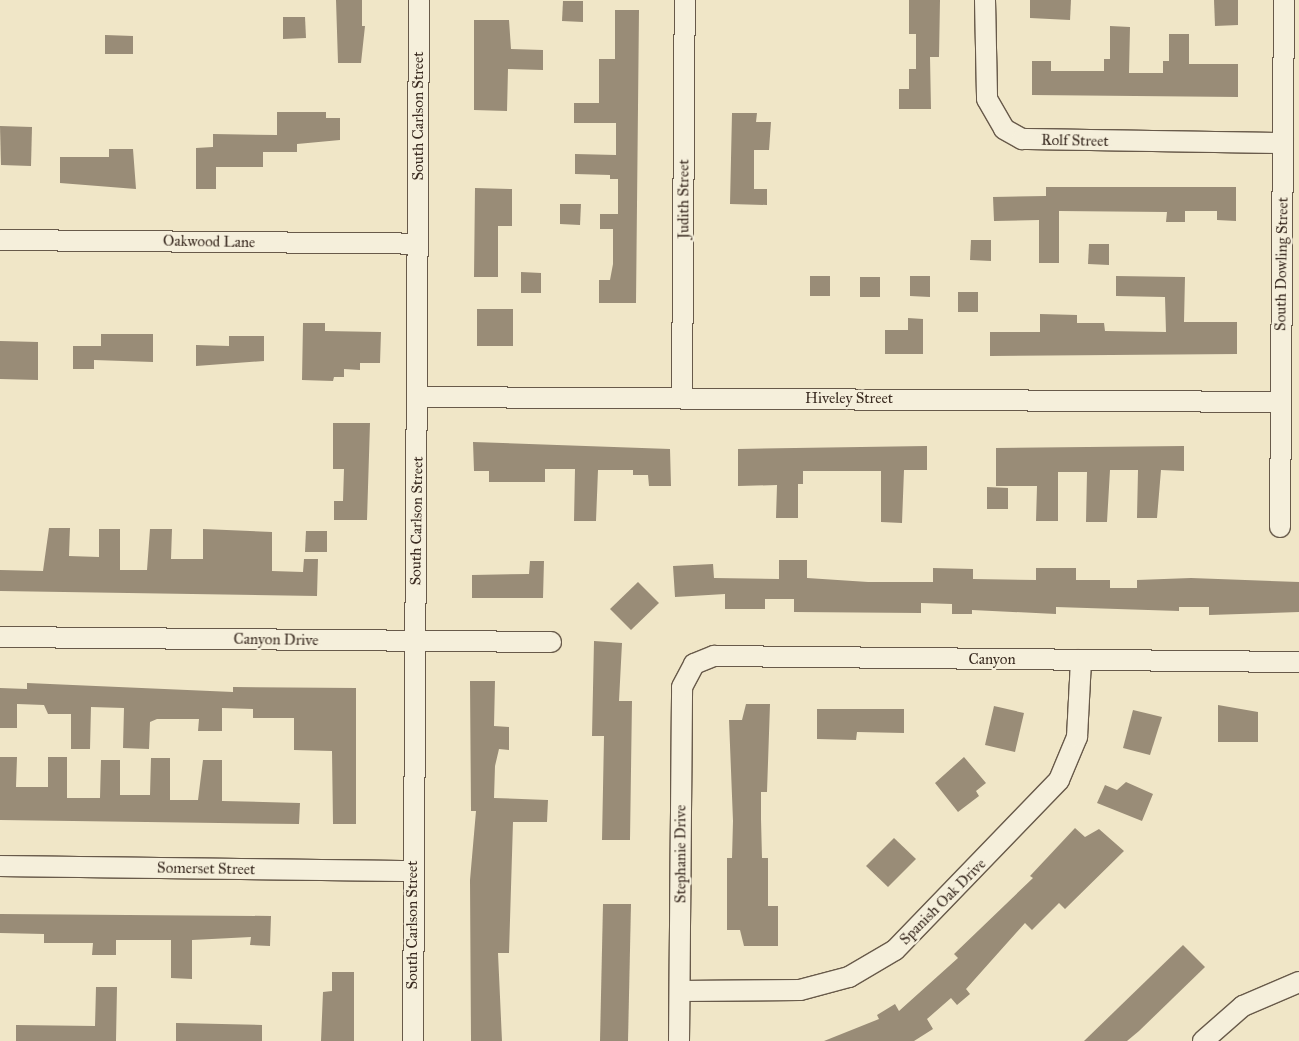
<!DOCTYPE html>
<html>
<head>
<meta charset="utf-8">
<style>
  body { margin:0 }
  #map { position:relative; width:1299px; height:1041px; overflow:hidden; background:#f0e6c7; font-family:"IM FELL Great Primer",serif }
  div>[style] { position:absolute }
  .building>* { inset:0; background:#998c77 }
  .roads { filter:drop-shadow(1px 0 #685a4a) drop-shadow(-1px 0 #685a4a) drop-shadow(0 1px #685a4a) drop-shadow(0 -1px #685a4a) }
  .street>* { height:20px; margin:-10px; padding:0 10px; transform-origin:10px; border-radius:10px; background:#f5efdb }
  span { translate:-50% -50%; white-space:nowrap; text-align:center; line-height:1.15; -webkit-text-stroke:4.5px #f5efdb; paint-order:stroke }
  .street-label { font-size:15px; color:#3a2b21 }
</style>
</head>
<body>
<div id="map">
  <div class="building">
    <i style="clip-path:polygon(336px 0,362px 0,362px 26px,365px 26px,361px 63px,338px 63px)"></i>
    <i style="clip-path:polygon(909px 0,940px 0,939px 57px,930px 57px,931px 109px,899px 109px,899px 89px,909px 89px,909px 69px,916px 69px,916px 34px,909px 34px)"></i>
    <i style="clip-path:polygon(1030px 0,1071px 0,1070px 20px,1030px 18px)"></i>
    <i style="clip-path:polygon(1214px 0,1238px 0,1238px 25px,1215px 26px)"></i>
    <i style="clip-path:polygon(563px 1px,583px 1px,583px 22px,562px 21px)"></i>
    <i style="clip-path:polygon(615px 10px,639px 10px,636px 303px,599px 303px,599px 280px,610px 280px,613px 264px,613px 229px,600px 229px,600px 214px,618px 214px,618px 179px,610px 179px,610px 175px,575px 174px,575px 154px,616px 155px,616px 123px,574px 123px,574px 103px,599px 103px,599px 59px,615px 59px)"></i>
    <i style="clip-path:polygon(283px 17px,305px 17px,306px 38px,283px 39px)"></i>
    <i style="clip-path:polygon(474px 20px,509px 20px,511px 49px,543px 50px,543px 70px,508px 69px,507px 111px,474px 110px)"></i>
    <i style="clip-path:polygon(1110px 26px,1130px 27px,1129px 73px,1163px 73px,1163px 61px,1169px 61px,1169px 34px,1189px 34px,1189px 64px,1238px 64px,1238px 97px,1032px 95px,1032px 61px,1051px 61px,1051px 71px,1104px 71px,1104px 59px,1110px 59px)"></i>
    <i style="clip-path:polygon(105px 35px,133px 36px,133px 54px,105px 54px)"></i>
    <i style="clip-path:polygon(277px 112px,326px 112px,326px 118px,340px 118px,340px 140px,297px 144px,297px 152px,263px 152px,263px 167px,216px 167px,216px 189px,196px 189px,196px 148px,213px 147px,213px 134px,277px 135px)"></i>
    <i style="clip-path:polygon(732px 113px,757px 113px,756px 122px,771px 122px,769px 150px,754px 150px,754px 189px,767px 189px,767px 205px,730px 204px)"></i>
    <i style="clip-path:polygon(0 126px,32px 127px,31px 166px,1px 165px)"></i>
    <i style="clip-path:polygon(109px 149px,133px 149px,136px 189px,60px 183px,60px 157px,109px 157px)"></i>
    <i style="clip-path:polygon(1046px 187px,1236px 187px,1236px 221px,1217px 220px,1217px 211px,1185px 211px,1185px 222px,1166px 222px,1167px 212px,1059px 211px,1059px 263px,1039px 263px,1039px 220px,994px 221px,993px 197px,1046px 196px)"></i>
    <i style="clip-path:polygon(475px 188px,512px 189px,512px 226px,498px 226px,498px 277px,474px 277px)"></i>
    <i style="clip-path:polygon(560px 204px,581px 204px,580px 225px,560px 224px)"></i>
    <i style="clip-path:polygon(971px 240px,991px 240px,991px 261px,970px 260px)"></i>
    <i style="clip-path:polygon(1089px 244px,1109px 244px,1109px 265px,1088px 264px)"></i>
    <i style="clip-path:polygon(521px 272px,541px 273px,541px 293px,521px 293px)"></i>
    <i style="clip-path:polygon(810px 276px,830px 276px,830px 296px,810px 296px)"></i>
    <i style="clip-path:polygon(910px 276px,930px 276px,930px 297px,910px 296px)"></i>
    <i style="clip-path:polygon(1116px 276px,1185px 277px,1184px 322px,1237px 322px,1237px 354px,990px 356px,990px 332px,1040px 332px,1040px 314px,1077px 315px,1077px 323px,1104px 323px,1105px 331px,1166px 332px,1165px 297px,1116px 296px)"></i>
    <i style="clip-path:polygon(860px 277px,880px 277px,880px 297px,860px 297px)"></i>
    <i style="clip-path:polygon(958px 292px,978px 292px,978px 312px,958px 312px)"></i>
    <i style="clip-path:polygon(477px 309px,513px 309px,513px 346px,477px 346px)"></i>
    <i style="clip-path:polygon(908px 318px,923px 319px,923px 354px,885px 354px,885px 330px,908px 330px)"></i>
    <i style="clip-path:polygon(303px 323px,325px 323px,325px 331px,381px 332px,380px 363px,360px 363px,360px 370px,344px 369px,344px 377px,334px 377px,333px 381px,302px 380px)"></i>
    <i style="clip-path:polygon(101px 334px,153px 334px,153px 362px,94px 360px,94px 369px,73px 369px,73px 346px,101px 346px)"></i>
    <i style="clip-path:polygon(229px 336px,264px 336px,264px 361px,196px 366px,196px 345px,229px 346px)"></i>
    <i style="clip-path:polygon(0 341px,38px 342px,38px 380px,0 379px)"></i>
    <i style="clip-path:polygon(333px 423px,370px 423px,367px 520px,334px 520px,334px 501px,343px 501px,344px 469px,333px 469px)"></i>
    <i style="clip-path:polygon(473px 442px,670px 449px,671px 486px,649px 486px,648px 475px,633px 475px,633px 470px,598px 470px,596px 521px,574px 521px,575px 469px,545px 469px,545px 482px,489px 482px,489px 471px,474px 471px)"></i>
    <i style="clip-path:polygon(927px 446px,927px 470px,904px 470px,902px 523px,881px 522px,881px 471px,803px 471px,803px 484px,798px 484px,798px 518px,776px 518px,777px 485px,738px 486px,738px 449px)"></i>
    <i style="clip-path:polygon(1184px 446px,1184px 471px,1161px 470px,1157px 518px,1137px 518px,1138px 470px,1110px 470px,1107px 522px,1086px 522px,1087px 472px,1058px 472px,1058px 521px,1036px 521px,1037px 486px,996px 486px,996px 448px)"></i>
    <i style="clip-path:polygon(987px 487px,1008px 488px,1008px 509px,987px 509px)"></i>
    <i style="clip-path:polygon(49px 528px,70px 528px,69px 556px,99px 557px,99px 529px,120px 529px,120px 570px,147px 570px,150px 529px,172px 529px,171px 559px,203px 559px,203px 529px,272px 532px,272px 571px,303px 572px,304px 559px,318px 559px,317px 596px,0 591px,0 570px,43px 571px)"></i>
    <i style="clip-path:polygon(306px 531px,327px 531px,327px 552px,305px 552px)"></i>
    <i style="clip-path:polygon(779px 560px,807px 560px,807px 578px,868px 582px,933px 582px,933px 568px,973px 569px,973px 579px,1036px 580px,1036px 568px,1076px 568px,1076px 580px,1110px 580px,1110px 588px,1137px 588px,1137px 580px,1191px 578px,1299px 582px,1299px 612px,1209px 615px,1209px 607px,1179px 607px,1179px 611px,1056px 607px,1056px 614px,972px 610px,972px 614px,952px 614px,952px 604px,921px 603px,921px 613px,794px 612px,794px 599px,765px 599px,765px 609px,725px 609px,725px 594px,675px 597px,673px 566px,713px 564px,714px 578px,779px 579px)"></i>
    <i style="clip-path:polygon(530px 561px,544px 561px,543px 598px,472px 598px,472px 575px,529px 574px)"></i>
    <i style="clip-path:polygon(638px 582px,659px 603px,631px 630px,610px 609px)"></i>
    <i style="clip-path:polygon(594px 641px,622px 643px,619px 701px,632px 701px,630px 840px,602px 840px,604px 736px,592px 736px)"></i>
    <i style="clip-path:polygon(470px 681px,495px 681px,494px 726px,509px 727px,509px 750px,499px 749px,495px 766px,494px 798px,548px 800px,547px 822px,513px 822px,509px 953px,498px 953px,502px 1041px,471px 1041px,470px 880px,476px 811px,471px 811px)"></i>
    <i style="clip-path:polygon(27px 683px,233px 692px,233px 687px,356px 688px,356px 824px,333px 824px,332px 751px,294px 750px,294px 718px,253px 718px,253px 709px,222px 708px,222px 731px,198px 731px,199px 719px,157px 719px,150px 722px,149px 749px,123px 748px,124px 708px,91px 707px,90px 749px,71px 749px,71px 714px,48px 714px,44px 705px,17px 704px,17px 728px,0 728px,0 688px,27px 689px)"></i>
    <i style="clip-path:polygon(746px 704px,770px 704px,767px 792px,761px 792px,761px 819px,762px 858px,768px 858px,768px 906px,778px 906px,778px 946px,744px 946px,740px 930px,727px 930px,727px 858px,732px 858px,733px 821px,729px 720px,742px 720px)"></i>
    <i style="clip-path:polygon(1218px 705px,1258px 712px,1258px 742px,1218px 742px)"></i>
    <i style="clip-path:polygon(994px 706px,1024px 713px,1015px 752px,985px 745px)"></i>
    <i style="clip-path:polygon(817px 709px,904px 709px,904px 733px,857px 732px,856px 740px,817px 739px)"></i>
    <i style="clip-path:polygon(1133px 710px,1162px 717px,1150px 755px,1123px 748px)"></i>
    <i style="clip-path:polygon(0 757px,17px 757px,16px 787px,48px 787px,48px 757px,67px 757px,67px 798px,100px 798px,101px 760px,120px 760px,120px 795px,150px 795px,151px 758px,170px 758px,170px 800px,198px 800px,203px 760px,222px 760px,222px 801px,300px 803px,299px 824px,0 820px)"></i>
    <i style="clip-path:polygon(964px 757px,986px 783px,976px 791px,979px 796px,958px 812px,935px 783px)"></i>
    <i style="clip-path:polygon(1126px 782px,1153px 794px,1142px 821px,1097px 803px,1105px 785px,1117px 790px)"></i>
    <i style="clip-path:polygon(1075px 828px,1085px 837px,1099px 829px,1124px 851px,1065px 909px,1059px 903px,1032px 930px,1025px 923px,966px 989px,970px 994px,957px 1005px,951px 998px,927px 1019px,933px 1029px,914px 1041px,824px 1041px,879px 1019px,877px 1015px,895px 1004px,899px 1011px,958px 958px,954px 954px,1033px 878px,1030px 876px)"></i>
    <i style="clip-path:polygon(894px 838px,916px 859px,888px 887px,866px 866px)"></i>
    <i style="clip-path:polygon(603px 904px,631px 904px,628px 1041px,600px 1041px)"></i>
    <i style="clip-path:polygon(0 914px,271px 916px,270px 946px,250px 945px,251px 937px,192px 940px,192px 979px,171px 978px,171px 940px,116px 940px,116px 955px,92px 955px,93px 943px,44px 943px,44px 934px,0 933px)"></i>
    <i style="clip-path:polygon(1183px 945px,1205px 967px,1139px 1031px,1127px 1041px,1084px 1041px)"></i>
    <i style="clip-path:polygon(332px 972px,354px 972px,354px 1041px,321px 1041px,323px 992px,332px 991px)"></i>
    <i style="clip-path:polygon(96px 987px,117px 987px,116px 1041px,16px 1041px,16px 1025px,95px 1026px)"></i>
    <i style="clip-path:polygon(176px 1023px,262px 1025px,262px 1041px,176px 1041px)"></i>
  </div>
  <div class="roads">
    <div class="street">
      <i style="left:985px;top:0;width:99px;rotate:88.8deg"></i>
      <i style="left:987px;top:99px;width:34px;rotate:60deg"></i>
      <i style="left:1004px;top:129px;width:21px;rotate:29deg"></i>
      <i style="left:1022px;top:139px;width:261px;rotate:0.9deg"></i>
      <i style="left:0;top:240px;width:418px;rotate:0.5deg"></i>
      <i style="left:419px;top:397px;width:861px;rotate:0.33deg"></i>
      <i style="left:682px;top:397px;width:397px;rotate:-89.6deg"></i>
      <i style="left:1280px;top:527px;width:527px;rotate:-89.57deg"></i>
      <i style="left:0;top:637px;width:551px;rotate:0.52deg"></i>
      <i style="left:0;top:866px;width:412px;rotate:0.7deg"></i>
      <i style="left:680px;top:991px;width:120px;rotate:-0.5deg"></i>
      <i style="left:800px;top:990px;width:51px;rotate:-14.9deg"></i>
      <i style="left:849px;top:977px;width:53px;rotate:-30.4deg"></i>
      <i style="left:895px;top:950px;width:236px;rotate:-46deg"></i>
      <i style="left:1059px;top:780px;width:47px;rotate:-67.3deg"></i>
      <i style="left:1077px;top:737px;width:77px;rotate:-87deg"></i>
      <i style="left:413px;top:1041px;width:1041px;rotate:-89.67deg"></i>
      <i style="left:679px;top:1041px;width:354px;rotate:-89.5deg"></i>
      <i style="left:682px;top:687px;width:26px;rotate:-62deg"></i>
      <i style="left:694px;top:664px;width:22px;rotate:-22deg"></i>
      <i style="left:714px;top:656px;width:585px;rotate:0.59deg"></i>
      <i style="left:1203px;top:1041px;width:53px;rotate:-41.2deg"></i>
      <i style="left:1243px;top:1006px;width:61px;rotate:-23.2deg"></i>
    </div>
  </div>
  <div class="street-label">
    <span style="left:419px;top:116px;rotate:-90deg">South Carlson Street</span>
    <span style="left:1075px;top:141px;rotate:1deg">Rolf Street</span>
    <span style="left:684px;top:199px;rotate:-90deg">Judith Street</span>
    <span style="left:209px;top:242px;rotate:1deg">Oakwood Lane</span>
    <span style="left:1282px;top:264px;rotate:-89deg">South Dowling Street</span>
    <span style="left:849px;top:399px">Hiveley Street</span>
    <span style="left:417px;top:521px;rotate:-89deg">South Carlson Street</span>
    <span style="left:276px;top:640px;rotate:1deg">Canyon Drive</span>
    <span style="left:992px;top:660px">Canyon</span>
    <span style="left:681px;top:854px;rotate:-90deg">Stephanie Drive</span>
    <span style="left:206px;top:869px;rotate:1deg">Somerset Street</span>
    <span style="left:943px;top:902px;rotate:-45deg">Spanish Oak Drive</span>
    <span style="left:413px;top:925px;rotate:-90deg">South Carlson Street</span>
  </div>
</div>
</body>
</html>
